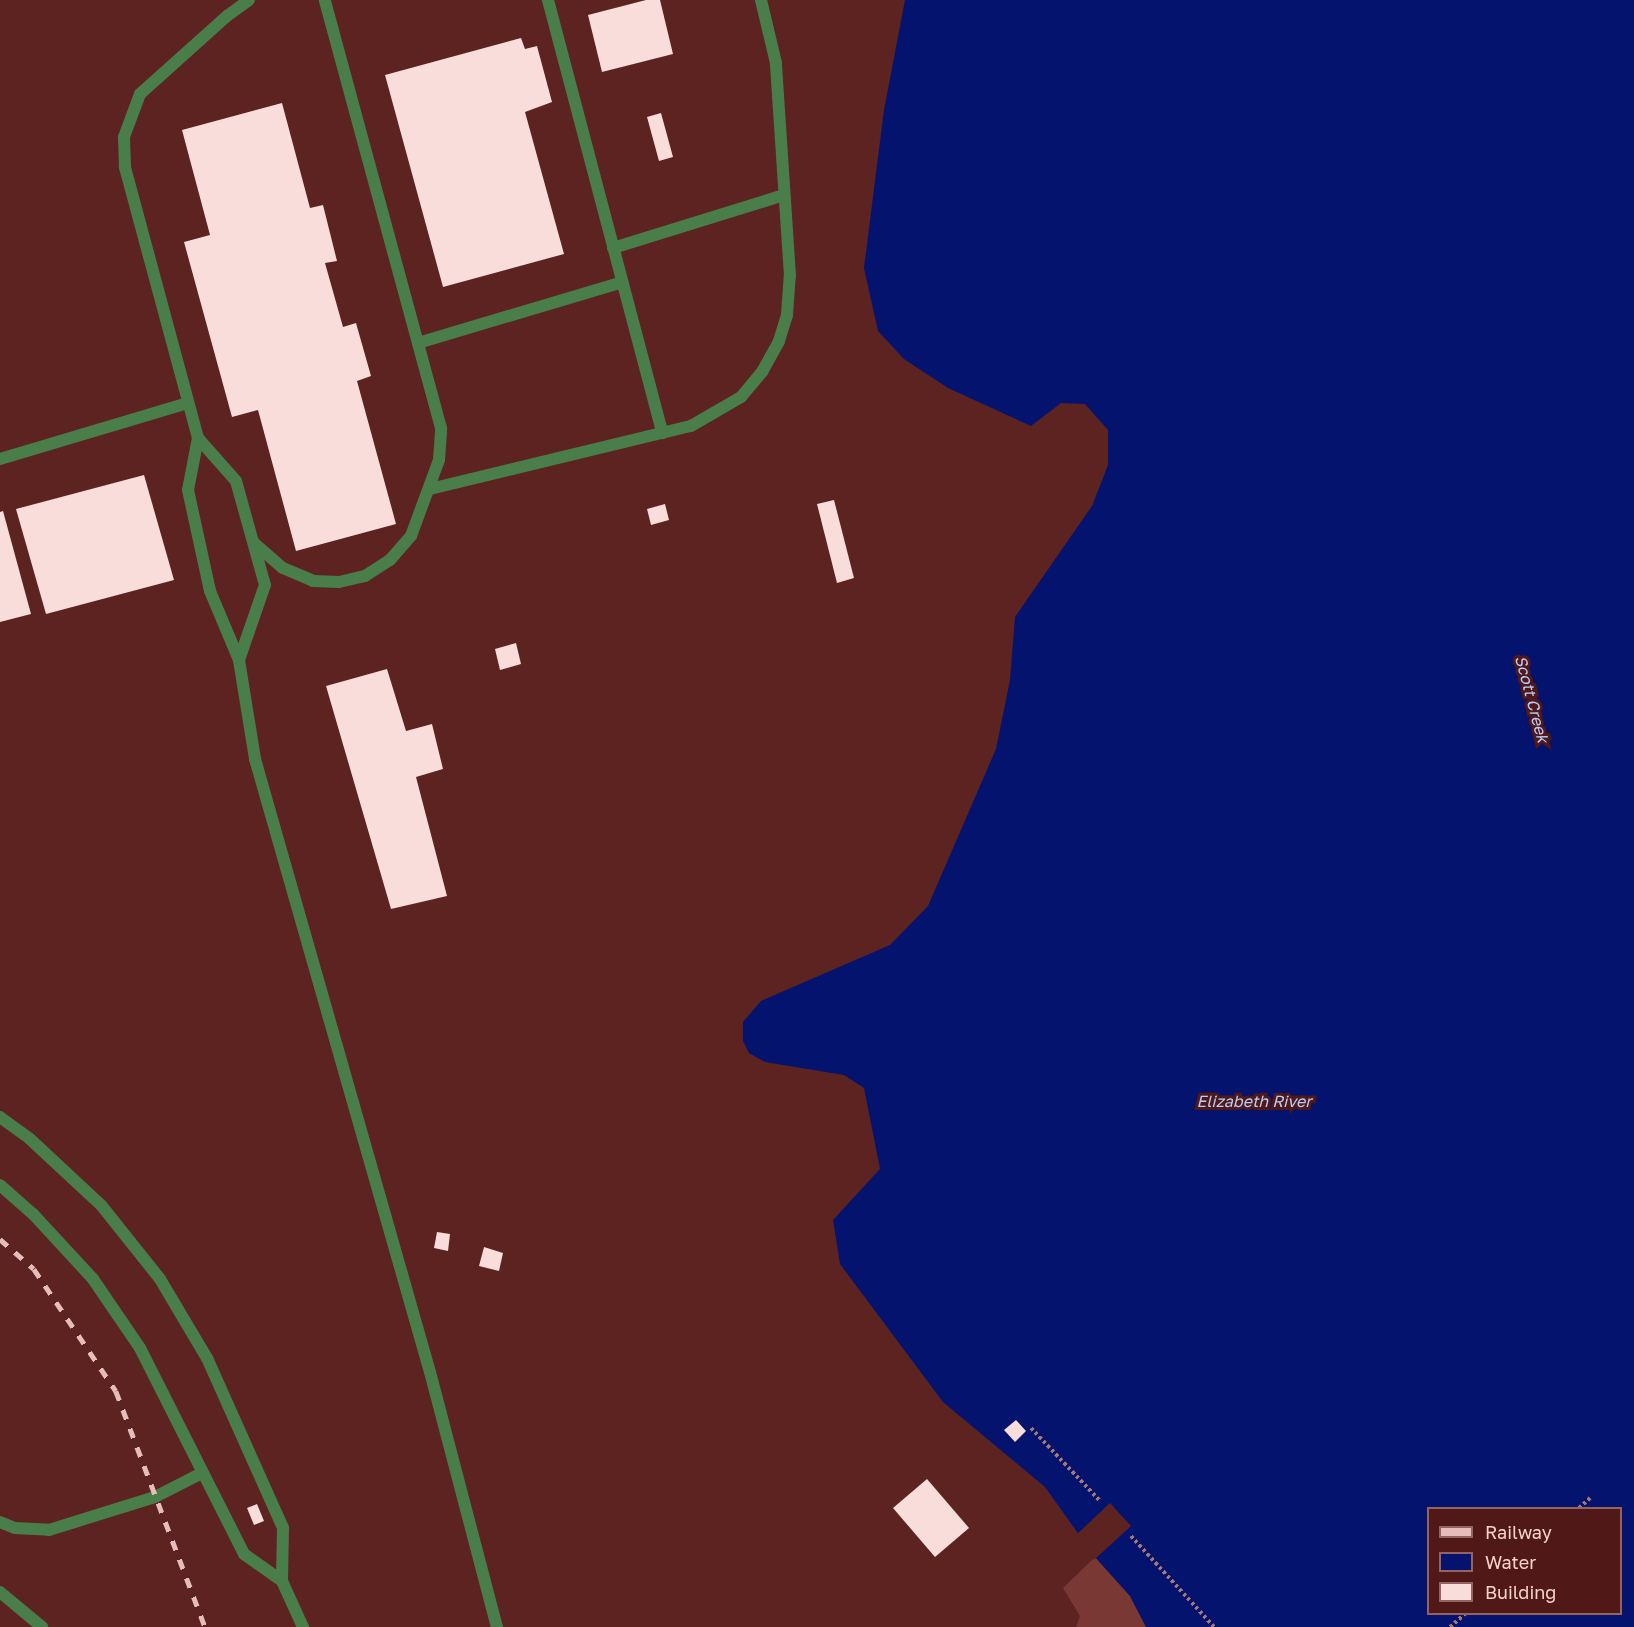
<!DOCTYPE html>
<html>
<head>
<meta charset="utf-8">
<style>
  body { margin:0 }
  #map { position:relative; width:1634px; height:1627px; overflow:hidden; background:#5c2321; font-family:"Golos Text",sans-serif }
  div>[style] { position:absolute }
  .green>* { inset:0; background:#7a3835 }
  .water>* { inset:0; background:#03136e }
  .pier>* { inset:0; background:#5c2321 }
  .building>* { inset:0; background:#f8ddda }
  .path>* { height:4px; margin-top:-2px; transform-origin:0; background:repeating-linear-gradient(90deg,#a77775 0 3px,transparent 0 6px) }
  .service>* { height:12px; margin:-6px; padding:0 6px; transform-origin:6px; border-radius:6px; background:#497e4b }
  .rail>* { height:4.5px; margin-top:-2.25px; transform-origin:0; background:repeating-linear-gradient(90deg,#e5bdba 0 10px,transparent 0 20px) }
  span { translate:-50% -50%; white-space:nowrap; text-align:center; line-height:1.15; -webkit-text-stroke:6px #501817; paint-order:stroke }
  .water-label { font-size:16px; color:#b5cdfd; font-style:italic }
  .legend { position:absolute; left:1427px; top:1507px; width:195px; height:108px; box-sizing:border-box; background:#501817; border:2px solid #936261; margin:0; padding:8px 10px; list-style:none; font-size:18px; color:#f7d2cf }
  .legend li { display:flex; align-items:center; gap:12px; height:30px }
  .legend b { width:30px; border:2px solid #936261 }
</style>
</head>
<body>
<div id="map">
  <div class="green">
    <i style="clip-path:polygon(1095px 1557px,1130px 1596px,1146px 1627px,1076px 1627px,1080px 1616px,1063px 1588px)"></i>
  </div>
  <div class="water">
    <i style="clip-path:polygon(evenodd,905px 0,1634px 0,1634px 1627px,1146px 1627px,1130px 1596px,1095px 1557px,1045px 1487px,943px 1402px,840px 1264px,833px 1220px,880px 1169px,864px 1088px,844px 1075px,765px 1062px,749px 1053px,743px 1041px,743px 1022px,761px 1001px,890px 945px,928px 906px,996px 749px,1010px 680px,1015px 617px,1092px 506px,1108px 465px,1108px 430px,1085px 404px,1061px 403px,1031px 426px,948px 388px,904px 359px,878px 331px,864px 268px,884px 110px,905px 0,1428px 1508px,1620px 1508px,1620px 1614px,1428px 1614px,1428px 1508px)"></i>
  </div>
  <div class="pier">
    <i style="clip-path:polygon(1110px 1503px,1131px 1526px,1094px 1560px,1076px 1535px)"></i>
  </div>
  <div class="building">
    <i style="clip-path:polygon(646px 0,660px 0,673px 54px,602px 72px,588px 15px)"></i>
    <i style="clip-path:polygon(521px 38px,525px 49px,537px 46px,552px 102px,525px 112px,564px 254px,443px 287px,385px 75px)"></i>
    <i style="clip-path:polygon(282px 103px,310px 208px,323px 205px,337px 261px,325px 263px,343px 327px,356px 323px,371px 376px,357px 381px,396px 524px,296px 551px,258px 410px,232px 417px,184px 242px,210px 235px,182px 130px)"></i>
    <i style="clip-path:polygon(661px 113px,673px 157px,659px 161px,647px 117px)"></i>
    <i style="clip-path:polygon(144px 475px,174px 580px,46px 614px,16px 509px)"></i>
    <i style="clip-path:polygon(834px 500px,854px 578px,837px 583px,817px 504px)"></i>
    <i style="clip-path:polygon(665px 504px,669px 520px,651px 525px,647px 509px)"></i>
    <i style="clip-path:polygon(3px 511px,31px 614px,0 622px,0 512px)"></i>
    <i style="clip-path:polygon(516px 643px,521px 664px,500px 670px,495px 649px)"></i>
    <i style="clip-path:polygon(387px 669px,406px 731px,432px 724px,443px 769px,416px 777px,447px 896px,391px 909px,326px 686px)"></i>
    <i style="clip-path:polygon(437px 1232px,450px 1234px,448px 1251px,434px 1248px)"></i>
    <i style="clip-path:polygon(484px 1247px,503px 1253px,499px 1271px,479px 1266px)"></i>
    <i style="clip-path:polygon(1016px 1420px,1026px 1431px,1015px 1442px,1004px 1430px)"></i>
    <i style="clip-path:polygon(927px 1479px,969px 1528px,935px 1557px,893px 1508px)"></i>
    <i style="clip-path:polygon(257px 1504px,264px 1521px,254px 1525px,247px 1508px)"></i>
  </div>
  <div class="path">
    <i style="left:1031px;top:1428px;width:100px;rotate:46.6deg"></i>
    <i style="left:1579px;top:1508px;width:15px;rotate:-42deg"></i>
    <i style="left:1131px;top:1536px;width:123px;rotate:47.6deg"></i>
    <i style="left:1450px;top:1627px;width:20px;rotate:-41deg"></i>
  </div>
  <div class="service">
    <i style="left:548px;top:0;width:448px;rotate:75.2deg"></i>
    <i style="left:613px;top:248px;width:179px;rotate:-17.2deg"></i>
    <i style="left:418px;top:343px;width:213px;rotate:-16.6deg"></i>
    <i style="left:198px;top:438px;width:281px;rotate:-105.1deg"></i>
    <i style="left:125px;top:167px;width:30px;rotate:-92deg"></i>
    <i style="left:124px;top:137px;width:46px;rotate:-69.6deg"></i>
    <i style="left:140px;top:94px;width:117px;rotate:-41.9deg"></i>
    <i style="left:227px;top:16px;width:27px;rotate:-36deg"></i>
    <i style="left:0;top:459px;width:196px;rotate:-16.6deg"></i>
    <i style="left:430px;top:489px;width:268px;rotate:-13.6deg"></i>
    <i style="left:691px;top:426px;width:58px;rotate:-30.1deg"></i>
    <i style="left:741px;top:397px;width:33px;rotate:-50deg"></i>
    <i style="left:762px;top:372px;width:35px;rotate:-61deg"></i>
    <i style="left:779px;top:341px;width:27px;rotate:-73deg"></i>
    <i style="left:787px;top:315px;width:39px;rotate:-86deg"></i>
    <i style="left:790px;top:276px;width:213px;rotate:-93.8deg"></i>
    <i style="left:776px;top:63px;width:65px;rotate:-103.4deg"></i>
    <i style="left:254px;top:543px;width:38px;rotate:41deg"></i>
    <i style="left:283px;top:568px;width:33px;rotate:23deg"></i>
    <i style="left:313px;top:581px;width:26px;rotate:2deg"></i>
    <i style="left:339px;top:582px;width:27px;rotate:-13deg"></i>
    <i style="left:365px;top:576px;width:30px;rotate:-33deg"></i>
    <i style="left:390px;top:560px;width:32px;rotate:-49deg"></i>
    <i style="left:411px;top:536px;width:81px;rotate:-69.8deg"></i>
    <i style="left:439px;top:460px;width:32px;rotate:-86deg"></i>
    <i style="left:441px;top:428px;width:443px;rotate:-105.2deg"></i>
    <i style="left:239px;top:660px;width:79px;rotate:-70.9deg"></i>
    <i style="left:265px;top:585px;width:108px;rotate:-105.6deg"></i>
    <i style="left:236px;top:481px;width:57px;rotate:-131.5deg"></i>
    <i style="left:198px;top:438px;width:53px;rotate:100.9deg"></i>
    <i style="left:188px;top:490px;width:103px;rotate:77.7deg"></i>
    <i style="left:210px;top:591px;width:75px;rotate:67.2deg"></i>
    <i style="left:239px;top:660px;width:100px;rotate:80.8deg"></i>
    <i style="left:255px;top:759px;width:637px;rotate:74.07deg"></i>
    <i style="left:430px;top:1372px;width:264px;rotate:75.3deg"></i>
    <i style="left:0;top:1117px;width:37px;rotate:36deg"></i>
    <i style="left:30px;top:1139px;width:97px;rotate:42.9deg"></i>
    <i style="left:101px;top:1205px;width:95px;rotate:51.4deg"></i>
    <i style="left:160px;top:1279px;width:92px;rotate:59.3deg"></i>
    <i style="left:207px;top:1358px;width:186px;rotate:65.9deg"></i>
    <i style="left:283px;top:1528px;width:53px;rotate:91.1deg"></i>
    <i style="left:282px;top:1581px;width:51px;rotate:65.5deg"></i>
    <i style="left:0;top:1185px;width:45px;rotate:41.4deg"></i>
    <i style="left:34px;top:1215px;width:87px;rotate:47.3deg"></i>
    <i style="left:93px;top:1279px;width:83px;rotate:55.7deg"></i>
    <i style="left:140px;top:1348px;width:231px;rotate:63.2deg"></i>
    <i style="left:244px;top:1554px;width:47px;rotate:35.4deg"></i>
    <i style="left:0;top:1522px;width:16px;rotate:22deg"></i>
    <i style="left:15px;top:1528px;width:34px;rotate:3deg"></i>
    <i style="left:49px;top:1530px;width:111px;rotate:-17.3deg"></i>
    <i style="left:155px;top:1497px;width:53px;rotate:-27.1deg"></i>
    <i style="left:0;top:1592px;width:55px;rotate:39.8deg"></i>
  </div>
  <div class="rail">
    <i style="left:0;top:1239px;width:45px;rotate:41.4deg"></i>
    <i style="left:34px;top:1269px;width:147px;rotate:56.1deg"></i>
    <i style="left:116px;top:1391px;width:252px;rotate:69.3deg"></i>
  </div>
  <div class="water-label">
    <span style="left:1532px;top:699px;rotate:75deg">Scott Creek</span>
    <span style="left:1254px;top:1101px">Elizabeth River</span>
  </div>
  <ul class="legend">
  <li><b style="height:8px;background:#e5bdba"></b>Railway</li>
  <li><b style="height:16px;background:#03136e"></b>Water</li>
  <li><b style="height:16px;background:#f8ddda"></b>Building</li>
  </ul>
</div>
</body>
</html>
